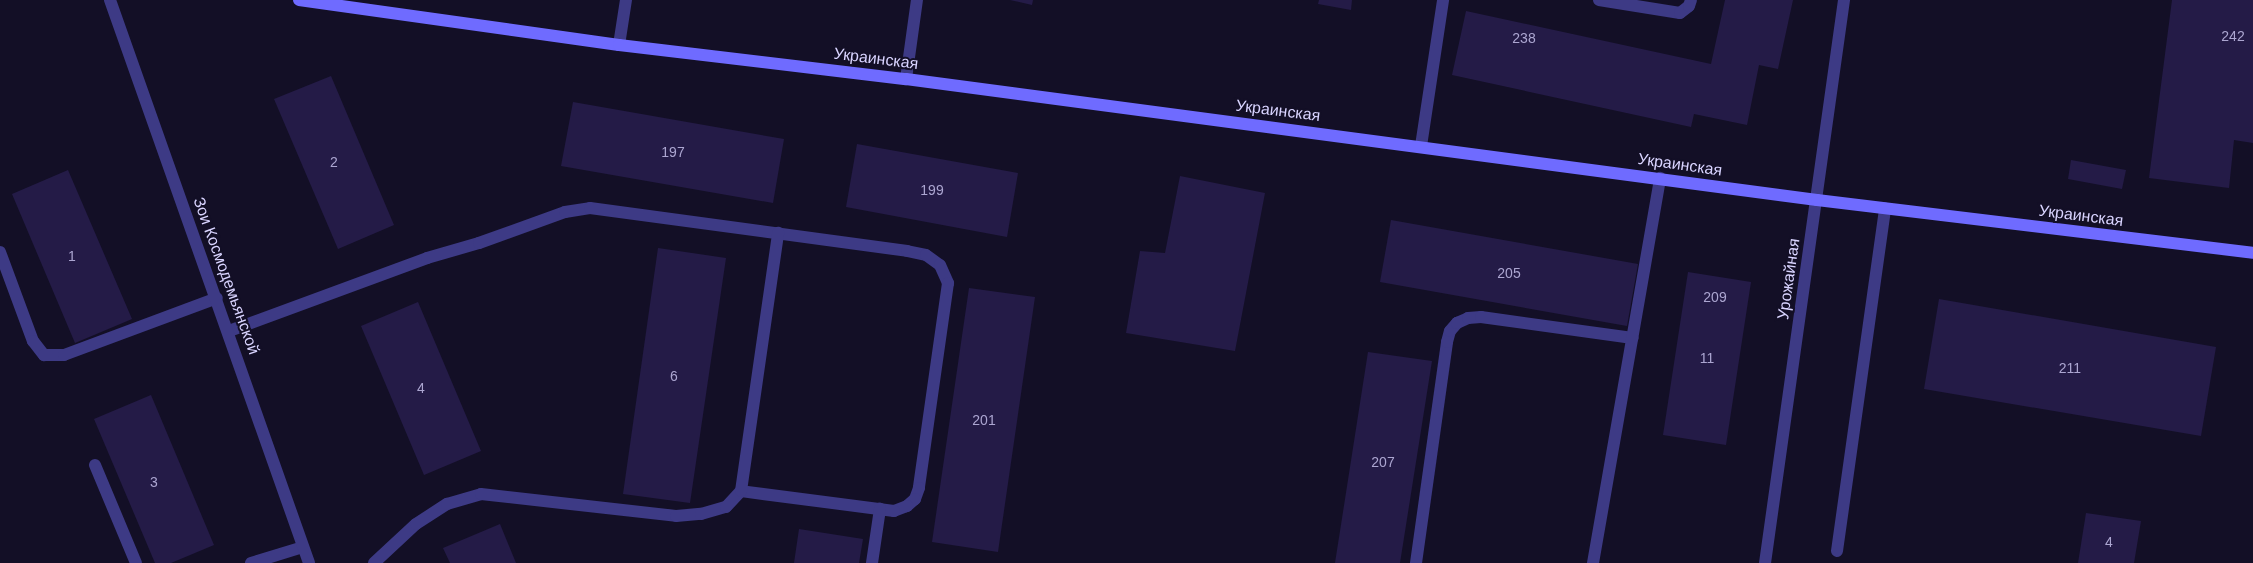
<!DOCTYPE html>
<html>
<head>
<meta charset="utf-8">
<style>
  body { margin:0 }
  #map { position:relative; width:2253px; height:563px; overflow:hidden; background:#130f26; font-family:Helvetica,sans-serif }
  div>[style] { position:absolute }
  .building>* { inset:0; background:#241b47 }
  .lane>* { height:12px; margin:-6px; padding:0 6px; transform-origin:6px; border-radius:6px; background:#3d3a85 }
  .street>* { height:12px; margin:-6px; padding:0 6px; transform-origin:6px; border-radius:6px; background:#3d3a85 }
  .secondary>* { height:12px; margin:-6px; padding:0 6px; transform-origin:6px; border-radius:6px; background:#6f6bff }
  span { translate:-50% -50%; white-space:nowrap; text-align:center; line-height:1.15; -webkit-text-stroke:4px #130f26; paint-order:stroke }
  .number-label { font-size:14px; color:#aca6d1 }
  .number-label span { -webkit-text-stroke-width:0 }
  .street-label { font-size:16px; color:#d9d4ff }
</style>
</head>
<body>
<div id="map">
  <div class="building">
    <i style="clip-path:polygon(1010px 0,1033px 0,1032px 5px)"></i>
    <i style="clip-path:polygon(1319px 0,1352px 0,1351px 10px,1318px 4px)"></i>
    <i style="clip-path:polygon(1725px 0,1793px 0,1778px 69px,1759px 65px,1747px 125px,1694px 114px,1691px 127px,1452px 75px,1466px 11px,1711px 64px)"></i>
    <i style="clip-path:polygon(2172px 0,2253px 0,2253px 143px,2234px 140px,2229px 188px,2149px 178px)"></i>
    <i style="clip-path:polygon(331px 76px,394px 225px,338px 249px,274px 99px)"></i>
    <i style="clip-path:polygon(573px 102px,784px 139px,773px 203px,561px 166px)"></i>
    <i style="clip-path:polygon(857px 144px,1018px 173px,1007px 237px,846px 207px)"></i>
    <i style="clip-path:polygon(2071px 160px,2126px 170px,2122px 189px,2068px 179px)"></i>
    <i style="clip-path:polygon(68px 170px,132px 319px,75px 343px,12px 194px)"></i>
    <i style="clip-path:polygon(1180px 176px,1265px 193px,1235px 351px,1126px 333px,1140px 251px,1165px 253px)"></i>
    <i style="clip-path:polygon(1391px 220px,1638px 264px,1627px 326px,1380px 282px)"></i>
    <i style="clip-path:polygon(658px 248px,726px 258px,690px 503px,623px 494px)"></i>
    <i style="clip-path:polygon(1688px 272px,1751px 282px,1726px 445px,1663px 435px)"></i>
    <i style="clip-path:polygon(969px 288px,1035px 297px,998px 552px,932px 542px)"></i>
    <i style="clip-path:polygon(1939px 299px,2216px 347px,2201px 436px,1924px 389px)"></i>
    <i style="clip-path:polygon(418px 302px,481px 451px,424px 475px,361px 326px)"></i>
    <i style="clip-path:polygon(1368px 352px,1432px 361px,1400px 563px,1335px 563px)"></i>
    <i style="clip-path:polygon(151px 395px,214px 545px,171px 563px,155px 563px,94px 419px)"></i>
    <i style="clip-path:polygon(2086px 513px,2141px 521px,2134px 563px,2078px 563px)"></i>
    <i style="clip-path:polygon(500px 524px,516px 563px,450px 563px,443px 548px)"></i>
    <i style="clip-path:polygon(799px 529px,863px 539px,859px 563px,794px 563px)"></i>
  </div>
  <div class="lane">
    <i style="left:1599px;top:0;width:82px;rotate:9.1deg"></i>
    <i style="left:1680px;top:13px;width:11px;rotate:-38deg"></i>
    <i style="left:1689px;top:6px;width:6px;rotate:-72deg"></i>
    <i style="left:619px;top:45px;width:46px;rotate:-81.2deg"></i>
    <i style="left:906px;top:79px;width:80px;rotate:-82.1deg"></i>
    <i style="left:1421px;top:146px;width:148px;rotate:-81.4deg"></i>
    <i style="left:0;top:252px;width:95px;rotate:69.7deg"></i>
    <i style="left:33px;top:341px;width:18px;rotate:52deg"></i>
    <i style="left:44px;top:355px;width:20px"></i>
    <i style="left:64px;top:355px;width:163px;rotate:-20.4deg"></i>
    <i style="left:229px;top:331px;width:211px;rotate:-20.2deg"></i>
    <i style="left:427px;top:258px;width:54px;rotate:-16.1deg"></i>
    <i style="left:479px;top:243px;width:91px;rotate:-19.8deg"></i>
    <i style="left:565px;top:212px;width:25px;rotate:-9deg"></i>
    <i style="left:590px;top:208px;width:320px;rotate:7.7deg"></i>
    <i style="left:907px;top:251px;width:19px;rotate:12deg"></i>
    <i style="left:926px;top:255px;width:17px;rotate:36deg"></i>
    <i style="left:940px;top:265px;width:20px;rotate:66deg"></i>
    <i style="left:948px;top:283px;width:207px;rotate:98.1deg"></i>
    <i style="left:919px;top:488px;width:12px;rotate:110deg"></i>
    <i style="left:915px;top:499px;width:11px;rotate:139deg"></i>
    <i style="left:907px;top:506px;width:14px;rotate:159deg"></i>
    <i style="left:894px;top:511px;width:154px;rotate:-172.6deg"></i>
    <i style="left:95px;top:465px;width:106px;rotate:67.3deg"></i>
    <i style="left:1837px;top:551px;width:346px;rotate:-82deg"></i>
    <i style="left:251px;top:563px;width:54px;rotate:-17.1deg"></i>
    <i style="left:374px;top:563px;width:57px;rotate:-42.9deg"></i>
    <i style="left:416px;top:524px;width:37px;rotate:-33deg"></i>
    <i style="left:447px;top:504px;width:35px;rotate:-16deg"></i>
    <i style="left:481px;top:494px;width:196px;rotate:6.4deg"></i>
    <i style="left:676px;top:516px;width:25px;rotate:-5deg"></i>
    <i style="left:701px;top:514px;width:26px;rotate:-16deg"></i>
    <i style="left:726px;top:507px;width:22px;rotate:-47deg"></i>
    <i style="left:741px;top:491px;width:261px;rotate:-81.8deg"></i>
    <i style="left:872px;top:563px;width:55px;rotate:-81.6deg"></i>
    <i style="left:1416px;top:563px;width:223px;rotate:-82deg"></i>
    <i style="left:1447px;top:342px;width:11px;rotate:-75deg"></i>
    <i style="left:1450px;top:331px;width:11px;rotate:-49deg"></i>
    <i style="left:1457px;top:323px;width:12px;rotate:-24deg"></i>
    <i style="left:1468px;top:318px;width:13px;rotate:-4deg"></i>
    <i style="left:1481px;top:317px;width:153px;rotate:7.9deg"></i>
    <i style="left:1593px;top:563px;width:391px;rotate:-80.1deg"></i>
  </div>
  <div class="street">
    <i style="left:110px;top:0;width:597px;rotate:70.53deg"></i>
    <i style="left:1765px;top:563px;width:569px;rotate:-82.01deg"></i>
  </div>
  <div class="secondary">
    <i style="left:299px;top:0;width:323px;rotate:8deg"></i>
    <i style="left:619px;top:45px;width:289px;rotate:6.8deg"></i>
    <i style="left:906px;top:79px;width:919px;rotate:7.57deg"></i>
    <i style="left:1817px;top:200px;width:439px;rotate:6.9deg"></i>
  </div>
  <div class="number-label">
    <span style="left:2233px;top:36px">242</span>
    <span style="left:1524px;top:38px">238</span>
    <span style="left:673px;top:152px">197</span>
    <span style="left:334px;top:162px">2</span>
    <span style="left:932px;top:190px">199</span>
    <span style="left:72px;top:256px">1</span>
    <span style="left:1509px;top:273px">205</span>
    <span style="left:1715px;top:297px">209</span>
    <span style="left:1707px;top:358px">11</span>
    <span style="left:2070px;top:368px">211</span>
    <span style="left:674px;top:376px">6</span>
    <span style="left:421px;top:388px">4</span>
    <span style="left:984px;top:420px">201</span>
    <span style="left:1383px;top:462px">207</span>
    <span style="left:154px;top:482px">3</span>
    <span style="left:2109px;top:542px">4</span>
  </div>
  <div class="street-label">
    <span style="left:876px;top:59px;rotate:7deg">Украинская</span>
    <span style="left:1278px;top:111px;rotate:7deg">Украинская</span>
    <span style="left:1680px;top:165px;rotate:8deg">Украинская</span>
    <span style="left:2081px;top:216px;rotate:7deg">Украинская</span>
    <span style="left:226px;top:276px;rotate:70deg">Зои Космодемьянской</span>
    <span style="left:1789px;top:279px;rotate:-82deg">Урожайная</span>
  </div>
</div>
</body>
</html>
